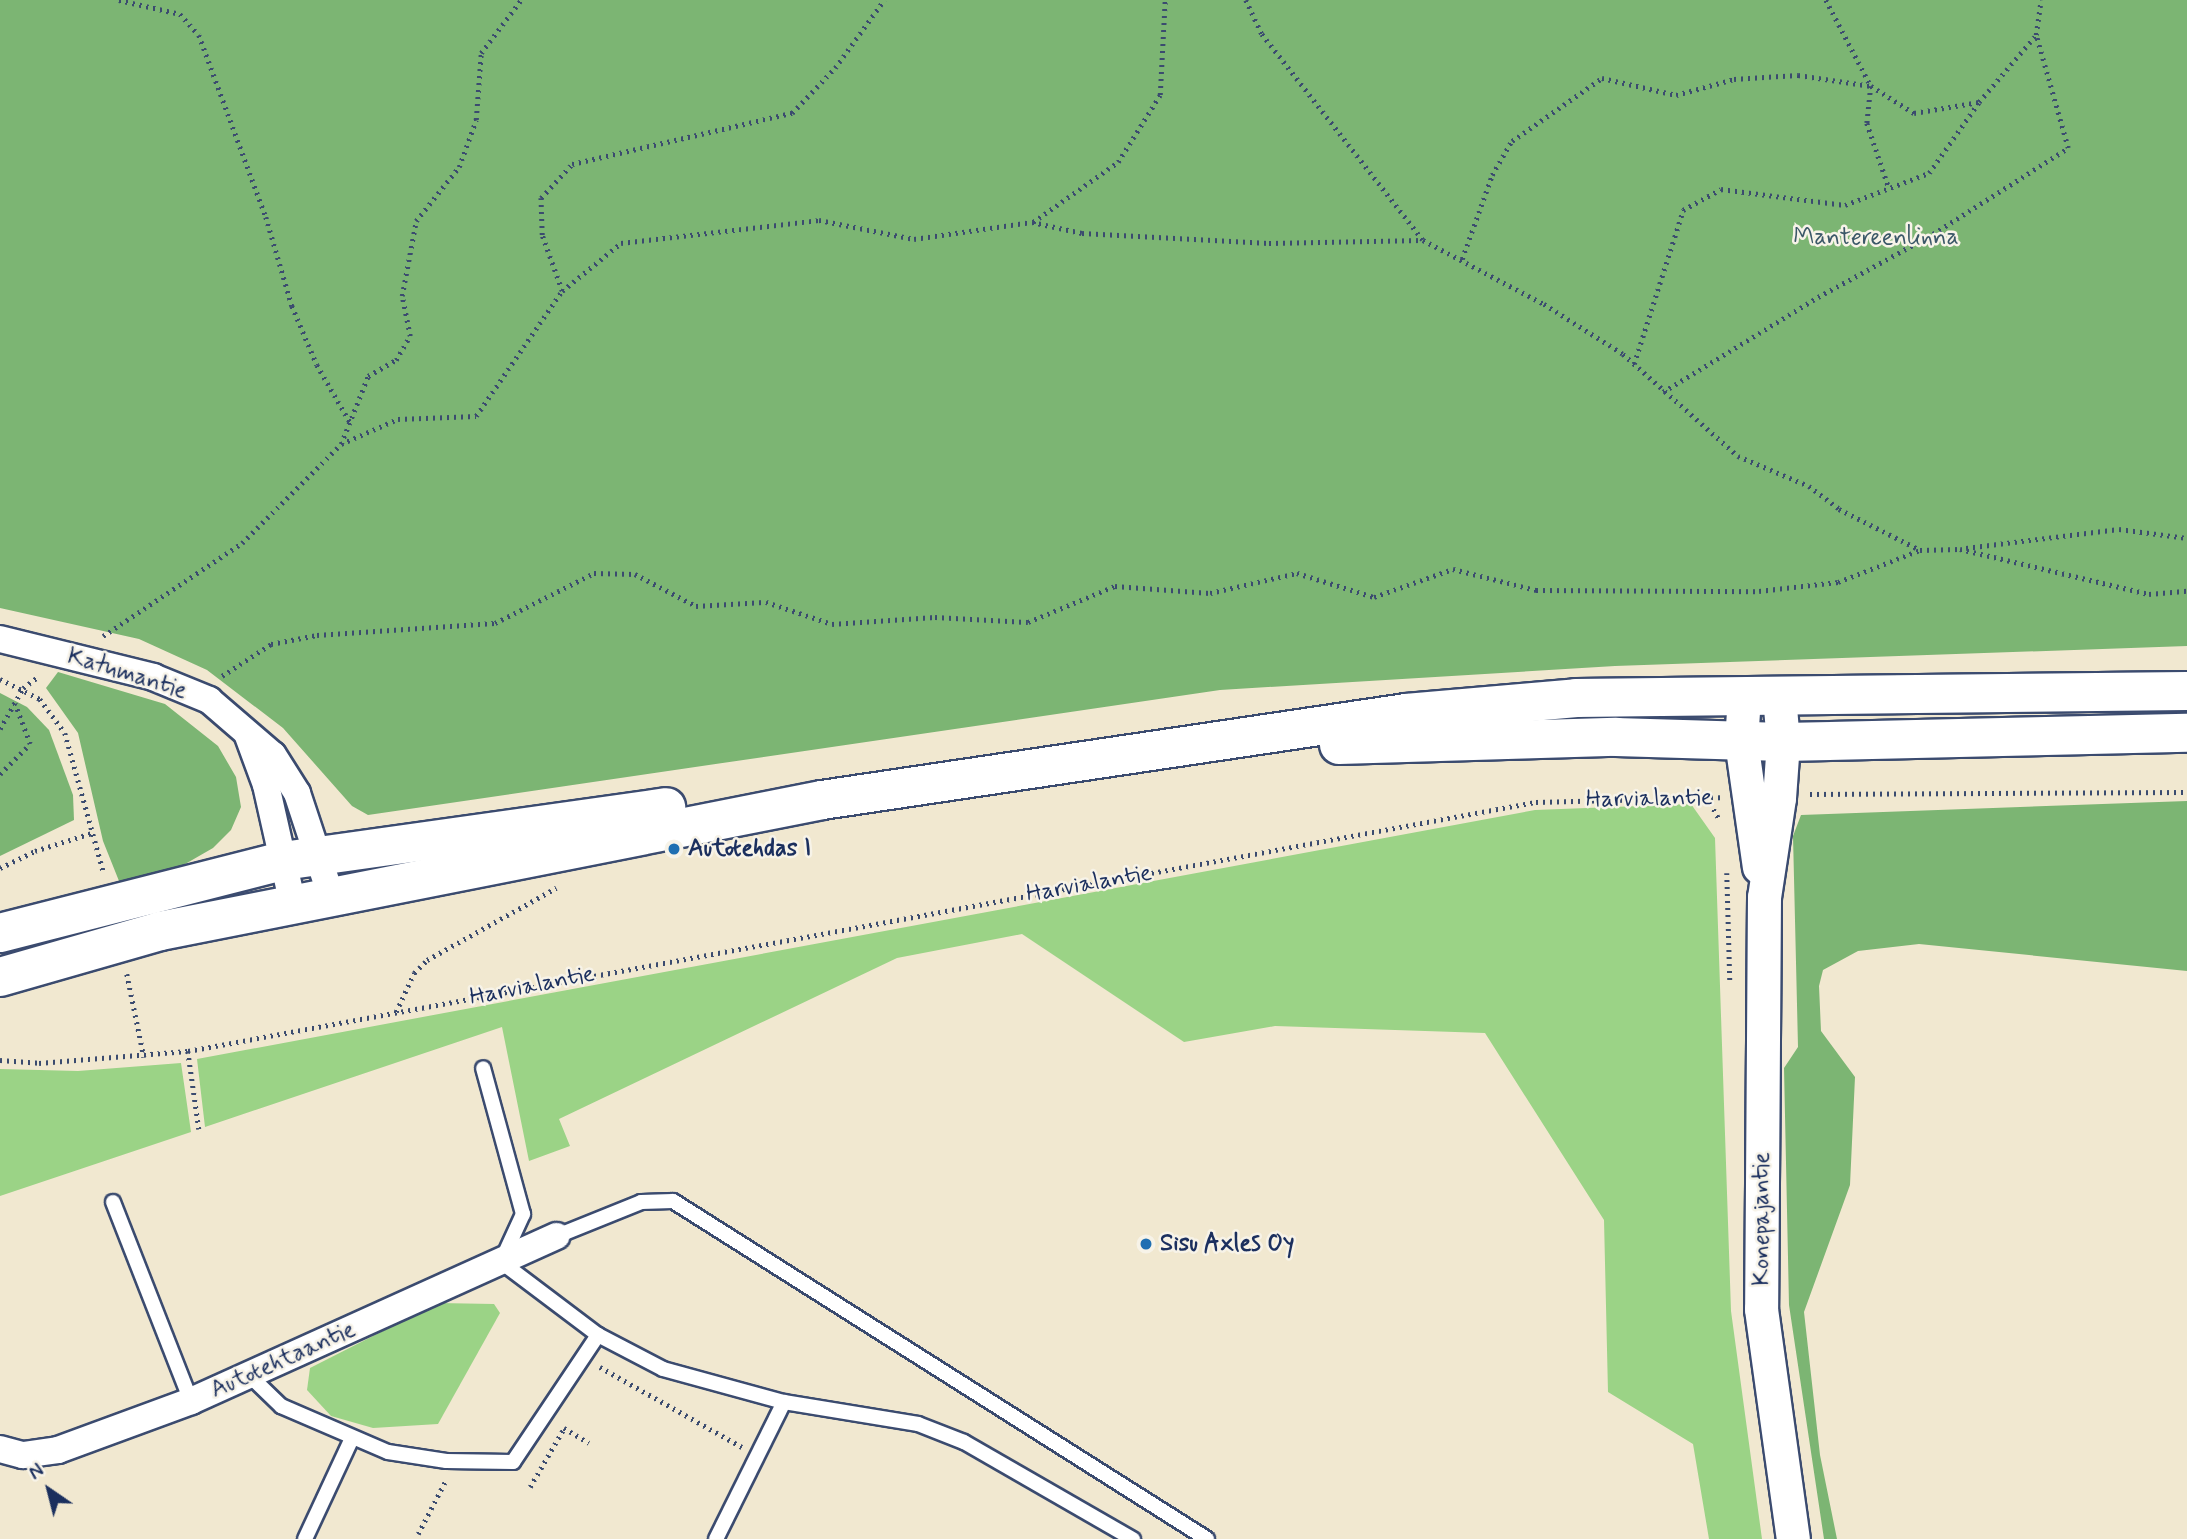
<!DOCTYPE html>
<html>
<head>
<meta charset="utf-8">
<style>
  body { margin:0 }
  #map { position:relative; width:2187px; height:1539px; overflow:hidden; background:#f1e8d0; font-family:Mynerve,sans-serif }
  div>[style] { position:absolute }
  .green>* { inset:0; background:#9bd386 }
  .forest>* { inset:0; background:#7cb573 }
  .path>* { height:4.5px; margin-top:-2.25px; transform-origin:0; background:repeating-linear-gradient(90deg,#3b4b6f 0 2px,transparent 0 7px) }
  .roads { filter:drop-shadow(2px 0 #3b4b6f) drop-shadow(-2px 0 #3b4b6f) drop-shadow(0 2px #3b4b6f) drop-shadow(0 -2px #3b4b6f) }
  .service>* { height:14px; margin:-7px; padding:0 7px; transform-origin:7px; border-radius:7px; background:#fff }
  .minor>* { height:26px; margin:-13px; padding:0 13px; transform-origin:13px; border-radius:13px; background:#fff }
  .tertiary>* { height:33px; margin:-16.5px; padding:0 16.5px; transform-origin:16.5px; border-radius:16.5px; background:#fff }
  .secondary>* { height:38px; margin:-19px; padding:0 19px; transform-origin:19px; border-radius:19px; background:#fff }
  .dots>* { width:19px; height:19px; translate:-50% -50%; box-sizing:border-box; border:4px solid #f7f3e8; border-radius:50% }
  span { translate:-50% -50%; white-space:nowrap; text-align:center; line-height:1.15; -webkit-text-stroke:5px #f7f3e8; paint-order:stroke }
  .park-label { font-size:24px; color:#3b5868 }
  .street-label { font-size:24px; color:#1b2f5e }
  .poi-label { font-size:24px; color:#1b2f5e; font-weight:700 }
  .left { translate:0 -50%; text-align:left }
  .north { position:absolute; left:14px; top:1455px; width:70px; height:70px; -webkit-text-stroke:5px #f7f3e8; paint-order:stroke; rotate:325deg; font-size:19px; font-weight:700; line-height:28px; text-align:center; color:#1b2f5e }
  .north::after { content:''; display:block; margin:auto; width:24px; height:32px; background:#1b2f5e; clip-path:polygon(50% 0,100% 100%,50% 72%,0 100%) }
</style>
</head>
<body>
<div id="map">
  <div class="green">
    <i style="clip-path:polygon(1691px 804px,1715px 838px,1731px 1311px,1762px 1539px,1709px 1539px,1693px 1444px,1608px 1392px,1604px 1220px,1485px 1033px,1275px 1026px,1184px 1042px,1022px 934px,897px 958px,559px 1119px,570px 1146px,529px 1161px,502px 1027px,205px 1127px,197px 1059px,1535px 810px)"></i>
    <i style="clip-path:polygon(181px 1063px,191px 1132px,0 1196px,0 1069px,78px 1071px)"></i>
    <i style="clip-path:polygon(438px 1303px,494px 1304px,500px 1313px,438px 1424px,373px 1428px,331px 1416px,307px 1390px,310px 1368px)"></i>
  </div>
  <div class="forest">
    <i style="clip-path:polygon(0 0,2187px 0,2187px 646px,1615px 666px,1220px 690px,368px 815px,352px 806px,283px 728px,207px 670px,139px 639px,0 608px)"></i>
    <i style="clip-path:polygon(58px 672px,165px 704px,218px 746px,236px 777px,241px 807px,231px 830px,213px 848px,173px 871px,121px 886px,103px 841px,78px 733px,46px 688px)"></i>
    <i style="clip-path:polygon(0 693px,27px 707px,49px 730px,73px 795px,74px 820px,0 856px)"></i>
    <i style="clip-path:polygon(2187px 801px,2187px 971px,1919px 944px,1858px 951px,1823px 970px,1819px 986px,1821px 1031px,1855px 1077px,1850px 1185px,1804px 1312px,1820px 1455px,1837px 1539px,1824px 1539px,1789px 1305px,1784px 1068px,1798px 1047px,1793px 836px,1801px 815px)"></i>
  </div>
  <div class="path">
    <i style="left:119px;top:0;width:63px;rotate:12.9deg"></i>
    <i style="left:180px;top:14px;width:28px;rotate:48deg"></i>
    <i style="left:199px;top:35px;width:194px;rotate:69.8deg"></i>
    <i style="left:266px;top:217px;width:93px;rotate:73.7deg"></i>
    <i style="left:292px;top:306px;width:64px;rotate:67deg"></i>
    <i style="left:317px;top:365px;width:66px;rotate:59.9deg"></i>
    <i style="left:1246px;top:0;width:38px;rotate:65deg"></i>
    <i style="left:1262px;top:34px;width:261px;rotate:52deg"></i>
    <i style="left:1423px;top:240px;width:137px;rotate:27.9deg"></i>
    <i style="left:1544px;top:304px;width:93px;rotate:32.3deg"></i>
    <i style="left:1623px;top:354px;width:154px;rotate:41.6deg"></i>
    <i style="left:1738px;top:456px;width:77px;rotate:22.9deg"></i>
    <i style="left:1809px;top:486px;width:38px;rotate:37deg"></i>
    <i style="left:1839px;top:509px;width:91px;rotate:26.8deg"></i>
    <i style="left:1920px;top:550px;width:40px;rotate:-1.4deg"></i>
    <i style="left:1960px;top:549px;width:194px;rotate:13.4deg"></i>
    <i style="left:2149px;top:594px;width:38px;rotate:-5deg"></i>
    <i style="left:1826px;top:0;width:97px;rotate:62.4deg"></i>
    <i style="left:1871px;top:86px;width:51px;rotate:32.1deg"></i>
    <i style="left:1914px;top:113px;width:66px;rotate:-9.6deg"></i>
    <i style="left:1979px;top:102px;width:88px;rotate:-49.6deg"></i>
    <i style="left:2036px;top:35px;width:35px;rotate:-82deg"></i>
    <i style="left:1033px;top:222px;width:104px;rotate:-35.2deg"></i>
    <i style="left:1118px;top:162px;width:79px;rotate:-57.9deg"></i>
    <i style="left:1160px;top:95px;width:95px;rotate:-87deg"></i>
    <i style="left:1462px;top:259px;width:89px;rotate:-70.3deg"></i>
    <i style="left:1492px;top:175px;width:39px;rotate:-60deg"></i>
    <i style="left:1512px;top:141px;width:110px;rotate:-35deg"></i>
    <i style="left:1602px;top:78px;width:76px;rotate:12.9deg"></i>
    <i style="left:1676px;top:95px;width:60px;rotate:-15.4deg"></i>
    <i style="left:1734px;top:79px;width:64px;rotate:-3.6deg"></i>
    <i style="left:1798px;top:75px;width:74px;rotate:8.6deg"></i>
    <i style="left:1871px;top:86px;width:37px;rotate:96deg"></i>
    <i style="left:1867px;top:123px;width:69px;rotate:71.3deg"></i>
    <i style="left:562px;top:291px;width:59px;rotate:-109.7deg"></i>
    <i style="left:542px;top:235px;width:37px;rotate:-92deg"></i>
    <i style="left:541px;top:198px;width:46px;rotate:-47.6deg"></i>
    <i style="left:572px;top:164px;width:226px;rotate:-13.1deg"></i>
    <i style="left:792px;top:113px;width:62px;rotate:-46.3deg"></i>
    <i style="left:835px;top:68px;width:84px;rotate:-54.2deg"></i>
    <i style="left:1634px;top:364px;width:162px;rotate:-72.3deg"></i>
    <i style="left:1683px;top:210px;width:43px;rotate:-28.9deg"></i>
    <i style="left:1721px;top:189px;width:125px;rotate:7.4deg"></i>
    <i style="left:1845px;top:205px;width:90px;rotate:-20.9deg"></i>
    <i style="left:1929px;top:173px;width:87px;rotate:-54.8deg"></i>
    <i style="left:1663px;top:392px;width:182px;rotate:-31.5deg"></i>
    <i style="left:1818px;top:297px;width:131px;rotate:-28.7deg"></i>
    <i style="left:1933px;top:234px;width:160px;rotate:-32.5deg"></i>
    <i style="left:2068px;top:148px;width:117px;rotate:-105.8deg"></i>
    <i style="left:341px;top:444px;width:62px;rotate:-23.7deg"></i>
    <i style="left:398px;top:419px;width:78px;rotate:-2.2deg"></i>
    <i style="left:476px;top:416px;width:152px;rotate:-55.5deg"></i>
    <i style="left:562px;top:291px;width:76px;rotate:-39.1deg"></i>
    <i style="left:621px;top:243px;width:199px;rotate:-6.6deg"></i>
    <i style="left:819px;top:220px;width:97px;rotate:11.3deg"></i>
    <i style="left:914px;top:239px;width:119px;rotate:-8.2deg"></i>
    <i style="left:1032px;top:222px;width:51px;rotate:12.4deg"></i>
    <i style="left:1082px;top:233px;width:187px;rotate:3.1deg"></i>
    <i style="left:1269px;top:243px;width:154px;rotate:-1.1deg"></i>
    <i style="left:1966px;top:548px;width:154px;rotate:-7.1deg"></i>
    <i style="left:2119px;top:529px;width:69px;rotate:7.5deg"></i>
    <i style="left:103px;top:636px;width:167px;rotate:-33.8deg"></i>
    <i style="left:242px;top:543px;width:140px;rotate:-45deg"></i>
    <i style="left:341px;top:444px;width:73px;rotate:-68.3deg"></i>
    <i style="left:368px;top:376px;width:32px;rotate:-30deg"></i>
    <i style="left:396px;top:360px;width:28px;rotate:-60deg"></i>
    <i style="left:410px;top:336px;width:41px;rotate:-101.3deg"></i>
    <i style="left:402px;top:296px;width:76px;rotate:-79.4deg"></i>
    <i style="left:416px;top:221px;width:69px;rotate:-51.5deg"></i>
    <i style="left:459px;top:167px;width:50px;rotate:-70.1deg"></i>
    <i style="left:476px;top:120px;width:67px;rotate:-85.7deg"></i>
    <i style="left:481px;top:53px;width:66px;rotate:-53deg"></i>
    <i style="left:222px;top:676px;width:59px;rotate:-33.1deg"></i>
    <i style="left:271px;top:644px;width:47px;rotate:-11.1deg"></i>
    <i style="left:317px;top:635px;width:178px;rotate:-3.9deg"></i>
    <i style="left:495px;top:623px;width:111px;rotate:-26.8deg"></i>
    <i style="left:594px;top:573px;width:41px;rotate:1.4deg"></i>
    <i style="left:635px;top:574px;width:69px;rotate:27.7deg"></i>
    <i style="left:696px;top:606px;width:70px;rotate:-3.3deg"></i>
    <i style="left:766px;top:602px;width:70px;rotate:18.4deg"></i>
    <i style="left:832px;top:624px;width:103px;rotate:-3.9deg"></i>
    <i style="left:935px;top:617px;width:93px;rotate:3.1deg"></i>
    <i style="left:1028px;top:622px;width:94px;rotate:-22.5deg"></i>
    <i style="left:1115px;top:586px;width:95px;rotate:4.2deg"></i>
    <i style="left:1210px;top:593px;width:89px;rotate:-12.9deg"></i>
    <i style="left:1297px;top:573px;width:81px;rotate:17.3deg"></i>
    <i style="left:1374px;top:597px;width:84px;rotate:-19.5deg"></i>
    <i style="left:1453px;top:569px;width:86px;rotate:14.2deg"></i>
    <i style="left:1536px;top:590px;width:223px;rotate:0.3deg"></i>
    <i style="left:1759px;top:591px;width:80px;rotate:-6.5deg"></i>
    <i style="left:1838px;top:582px;width:88px;rotate:-21.3deg"></i>
    <i style="left:0;top:679px;width:45px;rotate:26.6deg"></i>
    <i style="left:40px;top:699px;width:42px;rotate:53.7deg"></i>
    <i style="left:65px;top:733px;width:146px;rotate:74.5deg"></i>
    <i style="left:0;top:729px;width:47px;rotate:-60.7deg"></i>
    <i style="left:23px;top:688px;width:20px;rotate:-37deg"></i>
    <i style="left:0;top:774px;width:42px;rotate:-45deg"></i>
    <i style="left:30px;top:744px;width:43px;rotate:-110.6deg"></i>
    <i style="left:1810px;top:794px;width:377px;rotate:-0.3deg"></i>
    <i style="left:1707px;top:797px;width:26px;rotate:61deg"></i>
    <i style="left:0;top:868px;width:39px;rotate:-26deg"></i>
    <i style="left:35px;top:851px;width:60px;rotate:-17.5deg"></i>
    <i style="left:1727px;top:873px;width:110px;rotate:88.4deg"></i>
    <i style="left:127px;top:974px;width:85px;rotate:78.4deg"></i>
    <i style="left:396px;top:1012px;width:43px;rotate:-65.2deg"></i>
    <i style="left:414px;top:973px;width:18px;rotate:-45deg"></i>
    <i style="left:427px;top:960px;width:148px;rotate:-29.2deg"></i>
    <i style="left:188px;top:1051px;width:79px;rotate:82deg"></i>
    <i style="left:0;top:1060px;width:39px;rotate:4deg"></i>
    <i style="left:39px;top:1063px;width:149px;rotate:-4.6deg"></i>
    <i style="left:188px;top:1051px;width:1371px;rotate:-10.47deg"></i>
    <i style="left:1536px;top:802px;width:185px;rotate:-1.5deg"></i>
    <i style="left:600px;top:1367px;width:163px;rotate:29.4deg"></i>
    <i style="left:564px;top:1428px;width:29px;rotate:31deg"></i>
    <i style="left:530px;top:1487px;width:66px;rotate:-59.9deg"></i>
    <i style="left:418px;top:1534px;width:61px;rotate:-62.6deg"></i>
  </div>
  <div class="roads">
    <div class="service">
      <i style="left:113px;top:1202px;width:214px;rotate:68.6deg"></i>
      <i style="left:557px;top:1236px;width:91px;rotate:-22deg"></i>
      <i style="left:641px;top:1202px;width:32px;rotate:-2deg"></i>
      <i style="left:673px;top:1201px;width:632px;rotate:32.33deg"></i>
      <i style="left:598px;top:1335px;width:73px;rotate:27.6deg"></i>
      <i style="left:663px;top:1369px;width:125px;rotate:15.3deg"></i>
      <i style="left:784px;top:1402px;width:136px;rotate:9.3deg"></i>
      <i style="left:918px;top:1424px;width:49px;rotate:21.4deg"></i>
      <i style="left:964px;top:1442px;width:195px;rotate:29.9deg"></i>
      <i style="left:249px;top:1375px;width:45px;rotate:44.1deg"></i>
      <i style="left:281px;top:1406px;width:116px;rotate:23.3deg"></i>
      <i style="left:388px;top:1452px;width:59px;rotate:8.8deg"></i>
      <i style="left:446px;top:1461px;width:67px;rotate:0.9deg"></i>
      <i style="left:513px;top:1462px;width:153px;rotate:-56.2deg"></i>
      <i style="left:598px;top:1335px;width:121px;rotate:-143deg"></i>
      <i style="left:501px;top:1262px;width:53px;rotate:-65.4deg"></i>
      <i style="left:523px;top:1214px;width:151px;rotate:-105.3deg"></i>
      <i style="left:305px;top:1539px;width:111px;rotate:-65deg"></i>
      <i style="left:716px;top:1539px;width:153px;rotate:-63.6deg"></i>
    </div>
    <div class="minor">
      <i style="left:0;top:639px;width:158px;rotate:13.9deg"></i>
      <i style="left:153px;top:677px;width:61px;rotate:22.3deg"></i>
      <i style="left:209px;top:700px;width:84px;rotate:40.7deg"></i>
      <i style="left:273px;top:755px;width:45px;rotate:57.7deg"></i>
      <i style="left:297px;top:793px;width:112px;rotate:71.7deg"></i>
      <i style="left:248px;top:736px;width:52px;rotate:69.8deg"></i>
      <i style="left:266px;top:785px;width:123px;rotate:77.3deg"></i>
      <i style="left:0;top:1449px;width:24px;rotate:15deg"></i>
      <i style="left:23px;top:1455px;width:35px;rotate:-8deg"></i>
      <i style="left:58px;top:1450px;width:142px;rotate:-20.2deg"></i>
      <i style="left:191px;top:1401px;width:401px;rotate:-24.3deg"></i>
    </div>
    <div class="tertiary">
      <i style="left:1779px;top:696px;width:46px;rotate:85deg"></i>
      <i style="left:1783px;top:742px;width:56px;rotate:94.1deg"></i>
      <i style="left:1779px;top:798px;width:100px;rotate:98.6deg"></i>
      <i style="left:1764px;top:897px;width:412px;rotate:90.4deg"></i>
      <i style="left:1761px;top:1309px;width:232px;rotate:82.1deg"></i>
      <i style="left:1744px;top:697px;width:44px;rotate:93.9deg"></i>
      <i style="left:1741px;top:741px;width:127px;rotate:81.9deg"></i>
    </div>
    <div class="secondary">
      <i style="left:1339px;top:745px;width:277px;rotate:-1.7deg"></i>
      <i style="left:1616px;top:737px;width:167px;rotate:1.7deg"></i>
      <i style="left:1783px;top:742px;width:404px;rotate:-1.3deg"></i>
      <i style="left:0;top:933px;width:292px;rotate:-14.3deg"></i>
      <i style="left:283px;top:861px;width:387px;rotate:-8deg"></i>
      <i style="left:0;top:977px;width:166px;rotate:-16deg"></i>
      <i style="left:160px;top:931px;width:675px;rotate:-11.19deg"></i>
      <i style="left:822px;top:800px;width:590px;rotate:-8.47deg"></i>
      <i style="left:1406px;top:713px;width:171px;rotate:-5deg"></i>
      <i style="left:1576px;top:698px;width:611px;rotate:-0.66deg"></i>
    </div>
  </div>
  <div class="dots">
    <i style="left:674px;top:849px;background:#1f6fb2"></i>
    <i style="left:1146px;top:1244px;background:#1f6fb2"></i>
  </div>
  <div class="park-label">
    <span style="left:1876px;top:238px">Mantereenlinna</span>
  </div>
  <div class="street-label">
    <span style="left:127px;top:674px;rotate:17deg">Katumantie</span>
    <span style="left:1649px;top:799px;rotate:-1deg">Harvialantie</span>
    <span style="left:1089px;top:884px;rotate:-10deg">Harvialantie</span>
    <span style="left:532px;top:986px;rotate:-11deg">Harvialantie</span>
    <span style="left:1762px;top:1219px;rotate:-90deg">Konepajantie</span>
    <span style="left:283px;top:1360px;rotate:-24deg">Autotehtaantie</span>
  </div>
  <div class="poi-label">
    <span class="left" style="left:688px;top:849px">Autotehdas I</span>
    <span class="left" style="left:1160px;top:1244px">Sisu Axles Oy</span>
  </div>
  <div class="north">N</div>
</div>
</body>
</html>
